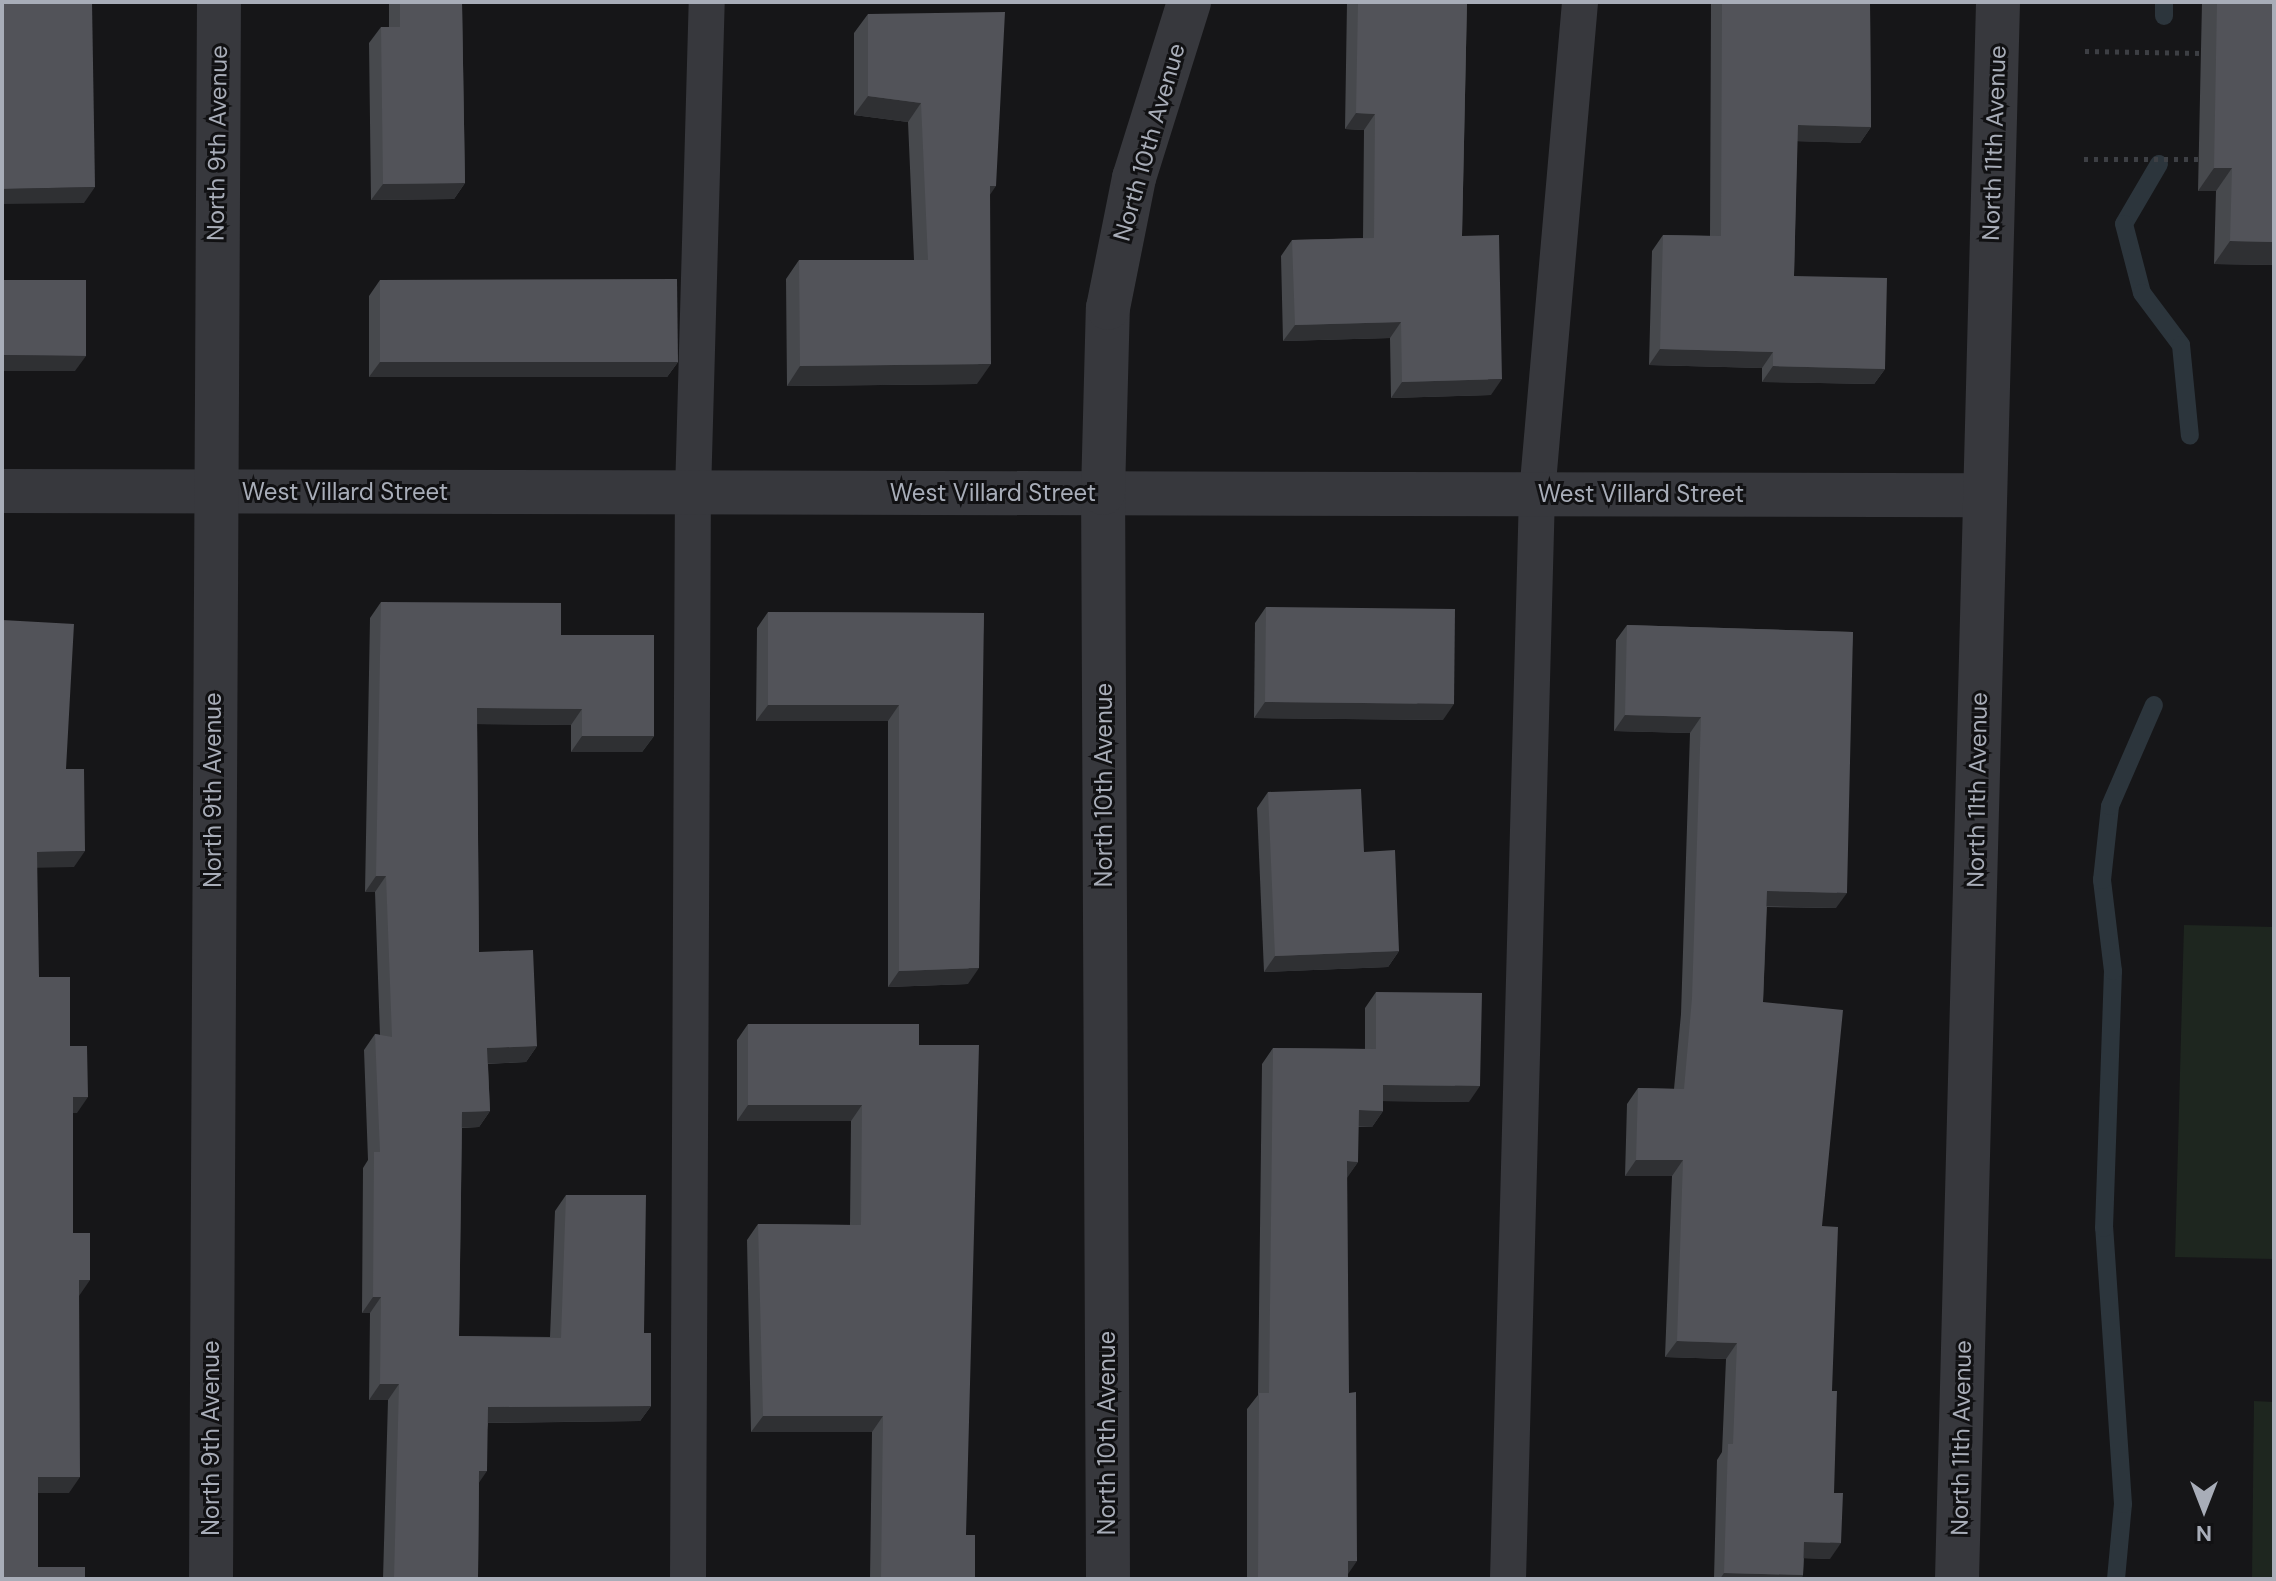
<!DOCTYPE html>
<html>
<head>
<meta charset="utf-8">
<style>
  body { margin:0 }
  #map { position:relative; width:2276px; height:1581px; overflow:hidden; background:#161618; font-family:"DM Sans",sans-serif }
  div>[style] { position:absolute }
  .green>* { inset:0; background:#1e261f }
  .stream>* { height:18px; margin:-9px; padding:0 9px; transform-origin:9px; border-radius:9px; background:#2c353c }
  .path>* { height:5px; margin-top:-2.5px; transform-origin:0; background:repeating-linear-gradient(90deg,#3d3f44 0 4px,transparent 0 10px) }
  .service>* { height:36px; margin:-18px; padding:0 18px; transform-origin:18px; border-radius:18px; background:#37383d }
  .minor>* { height:44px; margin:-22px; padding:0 22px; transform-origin:22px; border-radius:22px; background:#37383d }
  .tertiary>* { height:44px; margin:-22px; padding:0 22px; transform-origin:22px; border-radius:22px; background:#37383d }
  .wall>* { inset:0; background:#47494d }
  .shaded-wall>* { inset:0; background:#2f3033 }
  .building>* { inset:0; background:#525359 }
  span { translate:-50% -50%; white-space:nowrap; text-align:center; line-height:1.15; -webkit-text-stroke:6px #111113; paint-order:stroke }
  .street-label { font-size:24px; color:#a8adb8 }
  .frame { position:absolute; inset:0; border:4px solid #a8adb8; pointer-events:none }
  .north { position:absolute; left:2164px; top:1469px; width:80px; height:80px; -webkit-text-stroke:6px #111113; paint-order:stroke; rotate:180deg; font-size:22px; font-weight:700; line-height:32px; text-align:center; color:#a8adb8 }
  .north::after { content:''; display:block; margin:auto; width:28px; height:36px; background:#a8adb8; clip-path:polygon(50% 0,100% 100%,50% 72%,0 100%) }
</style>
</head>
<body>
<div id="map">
  <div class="green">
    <i style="clip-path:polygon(2184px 925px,2274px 927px,2274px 1259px,2175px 1257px)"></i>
    <i style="clip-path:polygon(2254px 1401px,2274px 1402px,2274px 1579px,2252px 1579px)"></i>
  </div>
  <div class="stream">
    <i style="left:2164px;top:16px;width:14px;rotate:-90deg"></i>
    <i style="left:2159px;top:164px;width:69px;rotate:120.3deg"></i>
    <i style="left:2124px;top:224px;width:71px;rotate:75.4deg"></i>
    <i style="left:2142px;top:293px;width:65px;rotate:53.1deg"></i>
    <i style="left:2181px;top:345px;width:91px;rotate:84.4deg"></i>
    <i style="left:2116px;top:1579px;width:75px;rotate:-84.7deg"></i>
    <i style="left:2123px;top:1504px;width:277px;rotate:-93.9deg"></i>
    <i style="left:2104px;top:1228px;width:257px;rotate:-88deg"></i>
    <i style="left:2113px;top:971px;width:92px;rotate:-96.9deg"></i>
    <i style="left:2102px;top:880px;width:74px;rotate:-83.8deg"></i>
    <i style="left:2110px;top:806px;width:110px;rotate:-66.5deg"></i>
  </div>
  <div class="path">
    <i style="left:2085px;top:51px;width:116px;rotate:1deg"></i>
    <i style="left:2084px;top:159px;width:114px"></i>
  </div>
  <div class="service">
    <i style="left:688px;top:1579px;width:1086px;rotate:-89.74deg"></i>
    <i style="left:693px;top:493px;width:491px;rotate:-88.4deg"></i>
    <i style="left:1508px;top:1579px;width:1085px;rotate:-88.47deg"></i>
    <i style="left:1537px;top:494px;width:494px;rotate:-85deg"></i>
  </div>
  <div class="minor">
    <i style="left:2px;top:491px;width:1982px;rotate:0.12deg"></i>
    <i style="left:211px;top:1579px;width:1577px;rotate:-89.71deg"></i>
    <i style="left:1108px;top:1579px;width:1086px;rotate:-90.26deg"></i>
    <i style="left:1103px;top:493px;width:185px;rotate:-88.5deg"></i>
    <i style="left:1108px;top:308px;width:133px;rotate:-78.7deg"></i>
    <i style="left:1134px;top:178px;width:184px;rotate:-72.6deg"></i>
  </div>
  <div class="tertiary">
    <i style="left:1957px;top:1579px;width:1578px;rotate:-88.51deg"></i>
  </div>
  <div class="wall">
    <i style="clip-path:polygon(389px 2px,462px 2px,465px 183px,454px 199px,371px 200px,369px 43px,381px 27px,389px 27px)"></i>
    <i style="clip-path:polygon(1347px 2px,1467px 2px,1462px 236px,1491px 395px,1391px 398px,1390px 338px,1283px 341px,1281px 256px,1292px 240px,1363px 238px,1364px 130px,1345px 129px)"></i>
    <i style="clip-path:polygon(1711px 2px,1870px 2px,1871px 127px,1860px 143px,1797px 141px,1794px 276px,1885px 369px,1874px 384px,1762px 382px,1762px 368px,1649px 365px,1652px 251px,1663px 235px,1710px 236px)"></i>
    <i style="clip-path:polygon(2202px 2px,2274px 2px,2274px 265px,2214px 264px,2216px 191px,2198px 191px)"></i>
    <i style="clip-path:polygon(868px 14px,990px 195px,977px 384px,787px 386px,786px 279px,799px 260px,914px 260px,908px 122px,854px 115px,854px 33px)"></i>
    <i style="clip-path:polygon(380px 280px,678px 362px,667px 377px,369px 377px,369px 296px)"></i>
    <i style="clip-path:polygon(2274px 406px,2274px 509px,2272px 509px)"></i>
    <i style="clip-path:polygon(381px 602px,561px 635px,654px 736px,642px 752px,571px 752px,571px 725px,477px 724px,479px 952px,537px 1046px,526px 1062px,488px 1064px,490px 1111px,479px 1127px,462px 1128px,459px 1336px,550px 1337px,555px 1211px,566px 1195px,644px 1333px,651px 1406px,640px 1421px,488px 1423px,479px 1483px,478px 1579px,383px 1579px,388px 1400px,369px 1400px,370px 1313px,362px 1313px,363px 1168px,368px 1160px,364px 1050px,375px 1034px,380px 1035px,375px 892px,365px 892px,370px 618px)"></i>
    <i style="clip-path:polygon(1266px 607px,1443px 720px,1254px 718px,1255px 623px)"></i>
    <i style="clip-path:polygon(768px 612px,984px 613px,968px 984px,888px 987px,888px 721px,756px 721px,757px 628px)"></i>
    <i style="clip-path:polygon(1627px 625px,1853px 632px,1836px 908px,1767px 907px,1763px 1002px,1822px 1226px,1832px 1391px,1830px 1559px,1804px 1558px,1803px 1575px,1801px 1579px,1714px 1579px,1717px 1460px,1722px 1452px,1726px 1359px,1665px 1357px,1672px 1176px,1625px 1176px,1627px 1104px,1638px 1088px,1674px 1089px,1681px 1014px,1690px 733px,1614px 731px,1616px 640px)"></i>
    <i style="clip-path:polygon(1268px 792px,1364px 852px,1399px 951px,1388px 967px,1264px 972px,1257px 808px)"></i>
    <i style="clip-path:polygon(1376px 992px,1469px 1102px,1383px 1101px,1383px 1111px,1372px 1127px,1358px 1127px,1358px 1162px,1347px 1177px,1348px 1579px,1247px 1579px,1247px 1409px,1258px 1395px,1262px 1064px,1273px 1048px,1365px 1049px,1365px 1008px)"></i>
    <i style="clip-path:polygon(748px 1024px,919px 1045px,966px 1535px,975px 1579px,870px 1579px,872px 1432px,751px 1432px,747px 1240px,758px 1224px,850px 1225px,851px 1121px,737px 1121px,737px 1040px)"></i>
  </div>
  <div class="shaded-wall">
    <i style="clip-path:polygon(868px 96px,921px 103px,908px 122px,854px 115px)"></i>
    <i style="clip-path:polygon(1356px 113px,1375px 114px,1364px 130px,1345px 129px)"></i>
    <i style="clip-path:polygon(1798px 125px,1871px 127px,1860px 143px,1786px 141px)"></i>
    <i style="clip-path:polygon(2214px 168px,2232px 168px,2216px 191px,2198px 191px)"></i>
    <i style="clip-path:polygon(465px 183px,454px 199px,371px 200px,383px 184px)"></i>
    <i style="clip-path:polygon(990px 186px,996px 186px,983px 205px)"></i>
    <i style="clip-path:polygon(95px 187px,84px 203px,2px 204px,2px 189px)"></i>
    <i style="clip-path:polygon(2230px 241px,2274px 242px,2274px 265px,2214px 264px)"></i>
    <i style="clip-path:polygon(1401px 322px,1390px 338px,1283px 341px,1295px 325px)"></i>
    <i style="clip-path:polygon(1660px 349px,1773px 352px,1762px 368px,1649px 365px)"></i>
    <i style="clip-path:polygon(2px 355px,86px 356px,75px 371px,2px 371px)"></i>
    <i style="clip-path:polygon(380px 362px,678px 362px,667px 377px,369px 377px)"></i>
    <i style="clip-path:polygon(991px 364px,977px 384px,787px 386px,800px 366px)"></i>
    <i style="clip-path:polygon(1773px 366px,1885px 369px,1874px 384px,1762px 382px)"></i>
    <i style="clip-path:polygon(1502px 379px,1491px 395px,1391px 398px,1402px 382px)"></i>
    <i style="clip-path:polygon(1265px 702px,1454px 704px,1443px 720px,1254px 718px)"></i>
    <i style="clip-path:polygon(768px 705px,899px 705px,888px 721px,756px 721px)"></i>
    <i style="clip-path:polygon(477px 708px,582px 709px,571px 725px,466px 724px)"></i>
    <i style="clip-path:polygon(1625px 715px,1701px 717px,1690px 733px,1614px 731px)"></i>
    <i style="clip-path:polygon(582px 736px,654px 736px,642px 752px,571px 752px)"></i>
    <i style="clip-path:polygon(85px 851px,74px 867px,26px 868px,37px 852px)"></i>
    <i style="clip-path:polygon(376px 876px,386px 876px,375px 892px,365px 892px)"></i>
    <i style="clip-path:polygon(1767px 891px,1847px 893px,1836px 908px,1756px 906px)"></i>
    <i style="clip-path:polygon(1399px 951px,1388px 967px,1264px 972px,1275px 956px)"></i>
    <i style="clip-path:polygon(979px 968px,968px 984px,888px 987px,899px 971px)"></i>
    <i style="clip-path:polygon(537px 1046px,526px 1062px,476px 1064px,487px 1048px)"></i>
    <i style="clip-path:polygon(1383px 1085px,1480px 1086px,1469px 1102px,1372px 1101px)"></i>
    <i style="clip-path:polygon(73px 1097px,88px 1097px,77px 1113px,62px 1113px)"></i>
    <i style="clip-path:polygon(748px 1105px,862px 1105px,851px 1121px,737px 1121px)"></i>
    <i style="clip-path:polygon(1359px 1110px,1383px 1111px,1372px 1127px,1347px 1126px)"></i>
    <i style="clip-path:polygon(490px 1111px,479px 1127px,451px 1128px,462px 1112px)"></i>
    <i style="clip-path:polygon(1636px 1160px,1683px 1160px,1672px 1176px,1625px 1176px)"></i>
    <i style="clip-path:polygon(1347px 1161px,1358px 1162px,1347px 1178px)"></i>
    <i style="clip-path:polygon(79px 1280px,90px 1280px,79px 1296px)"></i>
    <i style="clip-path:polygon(373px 1297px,381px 1297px,370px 1313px,362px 1313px)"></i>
    <i style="clip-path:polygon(1677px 1341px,1737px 1343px,1726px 1359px,1665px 1357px)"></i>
    <i style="clip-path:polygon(380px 1384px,399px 1384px,388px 1400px,369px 1400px)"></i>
    <i style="clip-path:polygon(651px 1406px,640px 1421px,477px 1423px,488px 1407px)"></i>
    <i style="clip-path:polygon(763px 1416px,883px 1416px,872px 1432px,751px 1432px)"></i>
    <i style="clip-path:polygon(479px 1471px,487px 1471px,476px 1487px)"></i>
    <i style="clip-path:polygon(38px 1477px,80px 1477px,69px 1493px,27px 1493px)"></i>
    <i style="clip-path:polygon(1804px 1542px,1841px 1543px,1830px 1559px,1793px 1558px)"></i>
    <i style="clip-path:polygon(1348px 1561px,1357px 1561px,1346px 1577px)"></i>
    <i style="clip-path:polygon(1724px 1573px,1803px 1575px,1801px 1579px,1720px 1579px)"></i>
  </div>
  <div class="building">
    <i style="clip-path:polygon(2px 2px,92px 2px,95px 187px,2px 189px)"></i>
    <i style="clip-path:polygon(400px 2px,462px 2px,465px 183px,383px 184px,381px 27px,400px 27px)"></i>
    <i style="clip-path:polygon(1358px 2px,1467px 2px,1462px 236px,1499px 235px,1502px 379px,1402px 382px,1401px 322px,1295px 325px,1292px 240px,1374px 238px,1375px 114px,1356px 113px)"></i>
    <i style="clip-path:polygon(1722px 2px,1870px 2px,1871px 127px,1798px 125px,1794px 276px,1887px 278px,1885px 369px,1773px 366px,1773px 352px,1660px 349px,1663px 235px,1721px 236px)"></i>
    <i style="clip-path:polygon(2217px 2px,2274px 2px,2274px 242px,2230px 241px,2232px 168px,2214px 168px)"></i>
    <i style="clip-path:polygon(1005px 12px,996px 186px,990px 186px,991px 364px,800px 366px,799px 260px,928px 260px,921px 103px,868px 96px,868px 14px)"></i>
    <i style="clip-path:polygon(677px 279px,678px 362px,380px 362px,380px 280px)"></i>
    <i style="clip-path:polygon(2px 280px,86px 280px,86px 356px,2px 355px)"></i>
    <i style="clip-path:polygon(381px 602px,561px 603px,561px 635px,654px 635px,654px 736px,582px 736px,582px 709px,477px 708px,479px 952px,533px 950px,537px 1046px,487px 1048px,490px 1111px,462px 1112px,459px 1336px,561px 1338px,566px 1195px,646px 1195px,644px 1333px,651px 1333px,651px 1406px,488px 1407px,487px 1471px,479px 1471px,478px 1579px,394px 1579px,399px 1384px,380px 1384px,381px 1297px,373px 1297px,374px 1152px,380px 1152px,375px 1034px,392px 1037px,386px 876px,376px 876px)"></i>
    <i style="clip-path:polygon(1266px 607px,1455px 609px,1454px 704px,1265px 702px)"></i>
    <i style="clip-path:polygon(768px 612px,984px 613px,979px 968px,899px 971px,899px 705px,768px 705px)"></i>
    <i style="clip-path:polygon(2px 620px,74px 624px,66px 769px,84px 769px,85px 851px,37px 852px,39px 977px,70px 977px,70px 1046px,87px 1046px,88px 1097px,73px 1097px,73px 1233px,90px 1233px,90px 1280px,79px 1280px,80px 1477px,38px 1477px,38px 1567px,85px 1567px,85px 1579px,2px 1579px)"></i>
    <i style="clip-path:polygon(1627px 625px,1853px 632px,1847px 893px,1767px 891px,1763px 1002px,1843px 1010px,1822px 1226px,1838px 1227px,1832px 1391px,1837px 1391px,1834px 1493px,1843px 1493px,1841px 1543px,1804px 1542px,1803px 1575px,1724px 1573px,1728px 1444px,1733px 1444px,1737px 1343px,1677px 1341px,1683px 1160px,1636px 1160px,1638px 1088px,1684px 1089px,1692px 998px,1701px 717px,1625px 715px)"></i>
    <i style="clip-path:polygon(1361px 789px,1364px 852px,1395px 850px,1399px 951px,1275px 956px,1268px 792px)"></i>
    <i style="clip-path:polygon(1376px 992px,1482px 993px,1480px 1086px,1383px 1085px,1383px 1111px,1359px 1110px,1358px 1162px,1347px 1161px,1349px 1393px,1356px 1392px,1357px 1561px,1348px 1561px,1348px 1579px,1258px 1579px,1259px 1393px,1269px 1393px,1273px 1048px,1376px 1049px)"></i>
    <i style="clip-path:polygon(748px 1024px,919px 1024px,919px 1045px,979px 1045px,966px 1535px,975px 1535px,975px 1579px,881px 1579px,883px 1416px,763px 1416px,758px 1224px,861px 1225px,862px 1105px,748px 1105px)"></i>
  </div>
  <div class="street-label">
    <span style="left:1149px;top:142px;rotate:-74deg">North 10th Avenue</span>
    <span style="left:217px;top:143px;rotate:-89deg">North 9th Avenue</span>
    <span style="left:1994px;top:143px;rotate:-88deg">North 11th Avenue</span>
    <span style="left:345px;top:492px">West Villard Street</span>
    <span style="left:993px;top:493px">West Villard Street</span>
    <span style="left:1641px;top:494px">West Villard Street</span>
    <span style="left:1104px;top:785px;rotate:-90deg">North 10th Avenue</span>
    <span style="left:213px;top:790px;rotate:-90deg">North 9th Avenue</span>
    <span style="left:1977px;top:790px;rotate:-89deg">North 11th Avenue</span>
    <span style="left:1107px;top:1433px;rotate:-90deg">North 10th Avenue</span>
    <span style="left:211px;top:1438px;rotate:-90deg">North 9th Avenue</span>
    <span style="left:1961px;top:1438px;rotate:-89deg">North 11th Avenue</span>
  </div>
  <div class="frame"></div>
  <div class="north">N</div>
</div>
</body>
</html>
